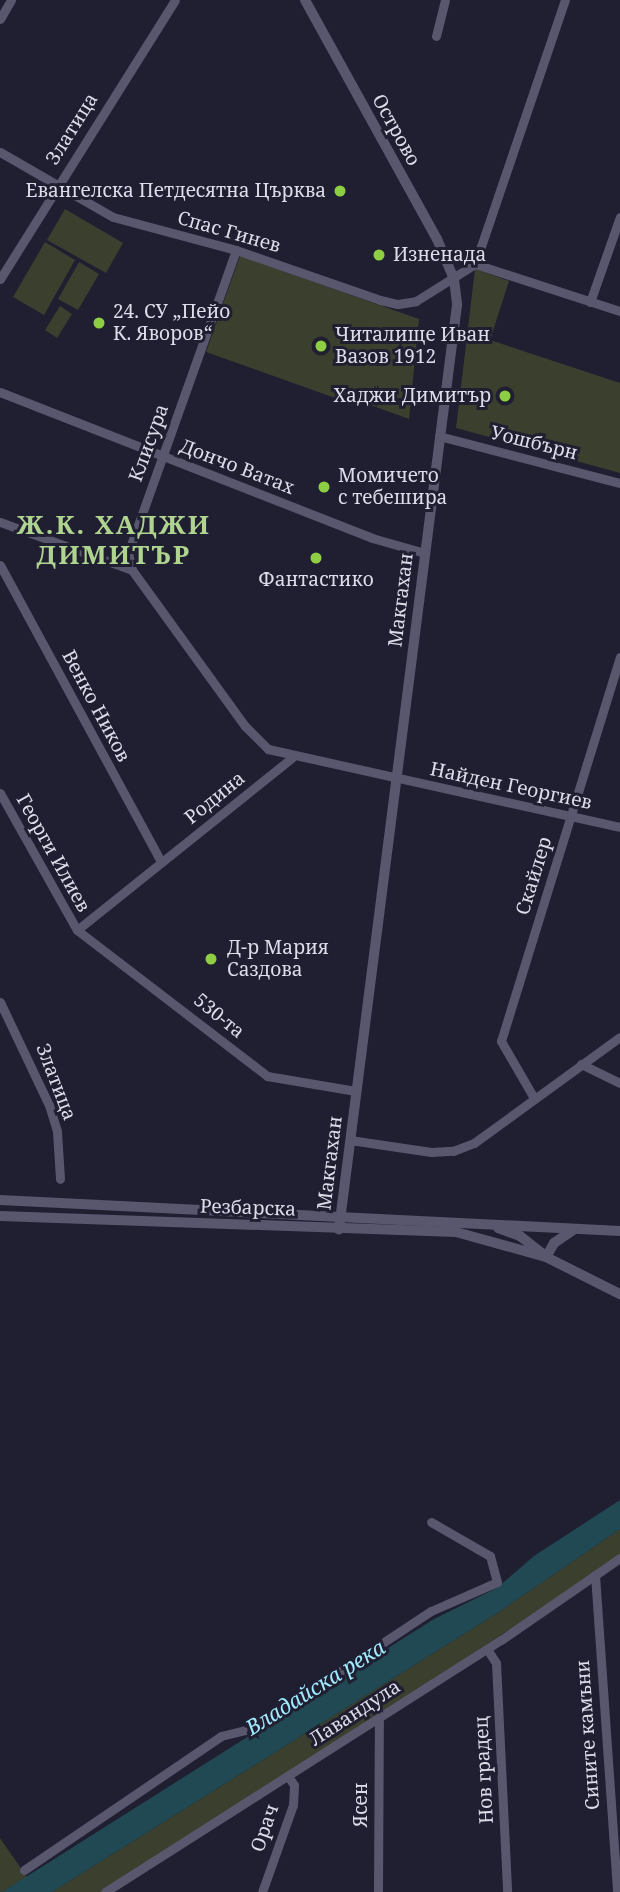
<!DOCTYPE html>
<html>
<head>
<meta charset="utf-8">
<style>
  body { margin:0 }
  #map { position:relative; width:620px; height:1892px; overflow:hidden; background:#201e31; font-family:"Noto Serif",serif }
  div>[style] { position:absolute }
  .green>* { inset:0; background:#3b3f2d }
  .water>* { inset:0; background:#204953 }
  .minor>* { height:9px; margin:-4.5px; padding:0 4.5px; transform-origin:4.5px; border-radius:4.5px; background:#58576d }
  .tertiary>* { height:10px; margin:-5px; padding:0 5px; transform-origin:5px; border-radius:5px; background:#58576d }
  .dots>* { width:19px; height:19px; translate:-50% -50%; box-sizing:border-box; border:4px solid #201e31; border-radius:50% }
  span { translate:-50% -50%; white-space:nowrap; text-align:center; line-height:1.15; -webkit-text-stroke:6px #201e31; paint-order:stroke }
  .street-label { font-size:19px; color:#ddddea }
  .poi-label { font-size:19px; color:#ddddea }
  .right { translate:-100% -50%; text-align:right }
  .left { translate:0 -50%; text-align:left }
  .water-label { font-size:21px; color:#a0ebff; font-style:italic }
  .district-label { font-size:26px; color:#afd48f; font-weight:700; letter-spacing:2px }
</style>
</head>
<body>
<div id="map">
  <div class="green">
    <i style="clip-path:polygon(65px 209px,123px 243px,106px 273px,47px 240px)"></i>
    <i style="clip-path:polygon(45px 242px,75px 260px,44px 315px,13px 297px)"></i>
    <i style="clip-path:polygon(240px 256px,419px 319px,409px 419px,351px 398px,349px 403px,206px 352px)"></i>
    <i style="clip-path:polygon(79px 262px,99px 274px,78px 310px,58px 299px)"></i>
    <i style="clip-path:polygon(475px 269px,509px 281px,490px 340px,620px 383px,620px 473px,456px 428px)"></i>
    <i style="clip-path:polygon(60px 306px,72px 314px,57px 338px,45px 330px)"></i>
    <i style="clip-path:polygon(620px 1529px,620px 1558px,105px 1892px,52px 1892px,499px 1612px)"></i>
    <i style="clip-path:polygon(0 1838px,27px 1877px,2px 1892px,0 1892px)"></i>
  </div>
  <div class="water">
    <i style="clip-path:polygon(620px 1500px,620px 1529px,499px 1612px,52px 1892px,2px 1892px,434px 1619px,497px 1588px,534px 1556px)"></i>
  </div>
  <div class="minor">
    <i style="left:0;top:19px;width:22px;rotate:-60deg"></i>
    <i style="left:436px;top:36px;width:37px;rotate:-76deg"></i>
    <i style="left:0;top:152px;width:130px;rotate:29.9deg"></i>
    <i style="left:113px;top:217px;width:127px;rotate:15deg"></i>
    <i style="left:236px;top:250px;width:152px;rotate:19.1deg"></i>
    <i style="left:380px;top:300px;width:18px;rotate:13deg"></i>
    <i style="left:398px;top:304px;width:18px;rotate:-9deg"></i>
    <i style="left:416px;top:301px;width:70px;rotate:-32.1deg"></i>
    <i style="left:475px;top:264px;width:279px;rotate:-71.2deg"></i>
    <i style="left:236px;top:250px;width:322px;rotate:109.6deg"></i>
    <i style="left:128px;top:553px;width:17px;rotate:77deg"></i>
    <i style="left:132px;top:570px;width:193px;rotate:54.1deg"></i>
    <i style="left:245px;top:726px;width:33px;rotate:45deg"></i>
    <i style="left:268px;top:749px;width:361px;rotate:12.5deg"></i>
    <i style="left:475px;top:264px;width:152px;rotate:18deg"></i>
    <i style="left:0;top:279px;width:329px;rotate:-57.9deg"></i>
    <i style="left:590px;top:302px;width:90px;rotate:-70.6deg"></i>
    <i style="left:0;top:392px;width:400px;rotate:21.4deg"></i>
    <i style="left:372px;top:538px;width:55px;rotate:15.8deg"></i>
    <i style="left:439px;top:436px;width:187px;rotate:14.6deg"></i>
    <i style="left:0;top:522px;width:140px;rotate:20deg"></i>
    <i style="left:0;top:565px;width:338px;rotate:61.5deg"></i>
    <i style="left:0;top:793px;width:157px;rotate:60.7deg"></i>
    <i style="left:77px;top:930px;width:240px;rotate:37.5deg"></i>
    <i style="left:267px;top:1076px;width:90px;rotate:9.6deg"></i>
    <i style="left:77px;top:930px;width:275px;rotate:-38.7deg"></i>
    <i style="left:0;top:1002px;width:114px;rotate:64.6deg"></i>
    <i style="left:49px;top:1105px;width:28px;rotate:73deg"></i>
    <i style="left:57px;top:1132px;width:47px;rotate:86.3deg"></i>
    <i style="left:581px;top:1064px;width:43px;rotate:26deg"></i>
    <i style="left:534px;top:1098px;width:66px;rotate:-120.1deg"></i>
    <i style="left:501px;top:1041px;width:402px;rotate:-72.8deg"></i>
    <i style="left:350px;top:1140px;width:82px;rotate:8.4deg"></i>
    <i style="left:431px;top:1152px;width:22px;rotate:-3deg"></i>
    <i style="left:453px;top:1151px;width:22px;rotate:-21deg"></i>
    <i style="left:474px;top:1143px;width:180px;rotate:-36deg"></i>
    <i style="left:595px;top:1575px;width:318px;rotate:86deg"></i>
    <i style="left:487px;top:1649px;width:17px;rotate:57deg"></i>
    <i style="left:496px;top:1663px;width:229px;rotate:87.2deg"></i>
    <i style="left:24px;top:1870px;width:238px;rotate:-34.2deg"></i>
    <i style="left:221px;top:1736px;width:34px;rotate:-14deg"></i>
    <i style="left:254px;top:1728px;width:212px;rotate:-33.5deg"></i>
    <i style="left:431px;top:1611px;width:72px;rotate:-23.7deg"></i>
    <i style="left:497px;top:1582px;width:27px;rotate:-105deg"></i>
    <i style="left:490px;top:1556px;width:68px;rotate:-150deg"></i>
    <i style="left:105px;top:1892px;width:469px;rotate:-32.5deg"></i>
    <i style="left:501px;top:1640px;width:145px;rotate:-34.6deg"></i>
    <i style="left:262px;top:1892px;width:92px;rotate:-70.4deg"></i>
    <i style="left:293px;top:1805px;width:20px;rotate:-87deg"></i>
    <i style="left:294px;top:1785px;width:11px;rotate:-124deg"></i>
    <i style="left:378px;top:1892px;width:173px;rotate:-89.7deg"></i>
  </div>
  <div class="tertiary">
    <i style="left:305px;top:0;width:273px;rotate:61.1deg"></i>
    <i style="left:437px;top:239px;width:43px;rotate:67deg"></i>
    <i style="left:454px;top:279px;width:26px;rotate:83deg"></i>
    <i style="left:457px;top:305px;width:932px;rotate:97.28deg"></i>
    <i style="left:0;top:1200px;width:621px;rotate:2.86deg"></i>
    <i style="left:0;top:1216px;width:456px;rotate:2deg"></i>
    <i style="left:456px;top:1232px;width:93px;rotate:15.5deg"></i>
    <i style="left:546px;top:1257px;width:83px;rotate:26.6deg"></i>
    <i style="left:498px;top:1228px;width:23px;rotate:20deg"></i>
    <i style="left:520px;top:1236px;width:31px;rotate:38deg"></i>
    <i style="left:546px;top:1257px;width:16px;rotate:-60deg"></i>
    <i style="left:554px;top:1243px;width:23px;rotate:-34deg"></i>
  </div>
  <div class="dots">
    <i style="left:340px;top:191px;background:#8ece43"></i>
    <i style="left:379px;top:255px;background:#8ece43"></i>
    <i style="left:99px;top:323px;background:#8ece43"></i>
    <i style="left:321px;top:346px;background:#8ece43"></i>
    <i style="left:505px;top:396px;background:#8ece43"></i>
    <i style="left:324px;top:487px;background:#8ece43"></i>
    <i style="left:316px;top:558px;background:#8ece43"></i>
    <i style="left:211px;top:959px;background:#8ece43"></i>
  </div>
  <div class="street-label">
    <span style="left:72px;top:129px;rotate:-58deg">Златица</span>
    <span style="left:396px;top:130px;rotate:61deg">Острово</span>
    <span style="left:229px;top:232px;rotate:16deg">Спас Гинев</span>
    <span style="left:149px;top:443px;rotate:-70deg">Клисура</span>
    <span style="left:534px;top:443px;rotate:14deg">Уошбърн</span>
    <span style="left:237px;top:467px;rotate:21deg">Дончо Ватах</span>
    <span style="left:401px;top:600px;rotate:-83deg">Макгахан</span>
    <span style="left:96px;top:706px;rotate:62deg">Венко Ников</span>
    <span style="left:511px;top:786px;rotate:12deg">Найден Георгиев</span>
    <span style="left:215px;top:798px;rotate:-39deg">Родина</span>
    <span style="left:53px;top:853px;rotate:61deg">Георги Илиев</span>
    <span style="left:534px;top:876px;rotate:-73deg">Скайлер</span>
    <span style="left:219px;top:1016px;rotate:39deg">530-та</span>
    <span style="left:56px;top:1082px;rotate:69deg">Златица</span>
    <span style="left:330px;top:1163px;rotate:-83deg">Макгахан</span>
    <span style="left:248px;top:1208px;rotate:2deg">Резбарска</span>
    <span style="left:355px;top:1713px;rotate:-33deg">Лавандула</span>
    <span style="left:588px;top:1735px;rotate:-94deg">Сините камъни</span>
    <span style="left:484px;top:1770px;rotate:-93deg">Нов градец</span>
    <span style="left:361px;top:1805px;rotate:-90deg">Ясен</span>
    <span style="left:265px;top:1828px;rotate:-71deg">Орач</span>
  </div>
  <div class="poi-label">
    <span class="right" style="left:326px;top:191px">Евангелска Петдесятна Църква</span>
    <span class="left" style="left:393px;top:255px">Изненада</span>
    <span class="left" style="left:113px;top:323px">24. СУ „Пейо<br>К. Яворов“</span>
    <span class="left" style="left:335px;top:346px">Читалище Иван<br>Вазов 1912</span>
    <span class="right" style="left:491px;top:396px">Хаджи Димитър</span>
    <span class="left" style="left:338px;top:487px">Момичето<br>с тебешира</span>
    <span style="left:316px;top:580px">Фантастико</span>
    <span class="left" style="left:227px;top:959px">Д-р Мария<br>Саздова</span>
  </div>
  <div class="water-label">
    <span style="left:315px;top:1687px;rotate:-32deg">Владайска река</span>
  </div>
  <div class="district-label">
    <span style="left:114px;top:540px">Ж.К. ХАДЖИ<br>ДИМИТЪР</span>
  </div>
</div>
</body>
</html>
